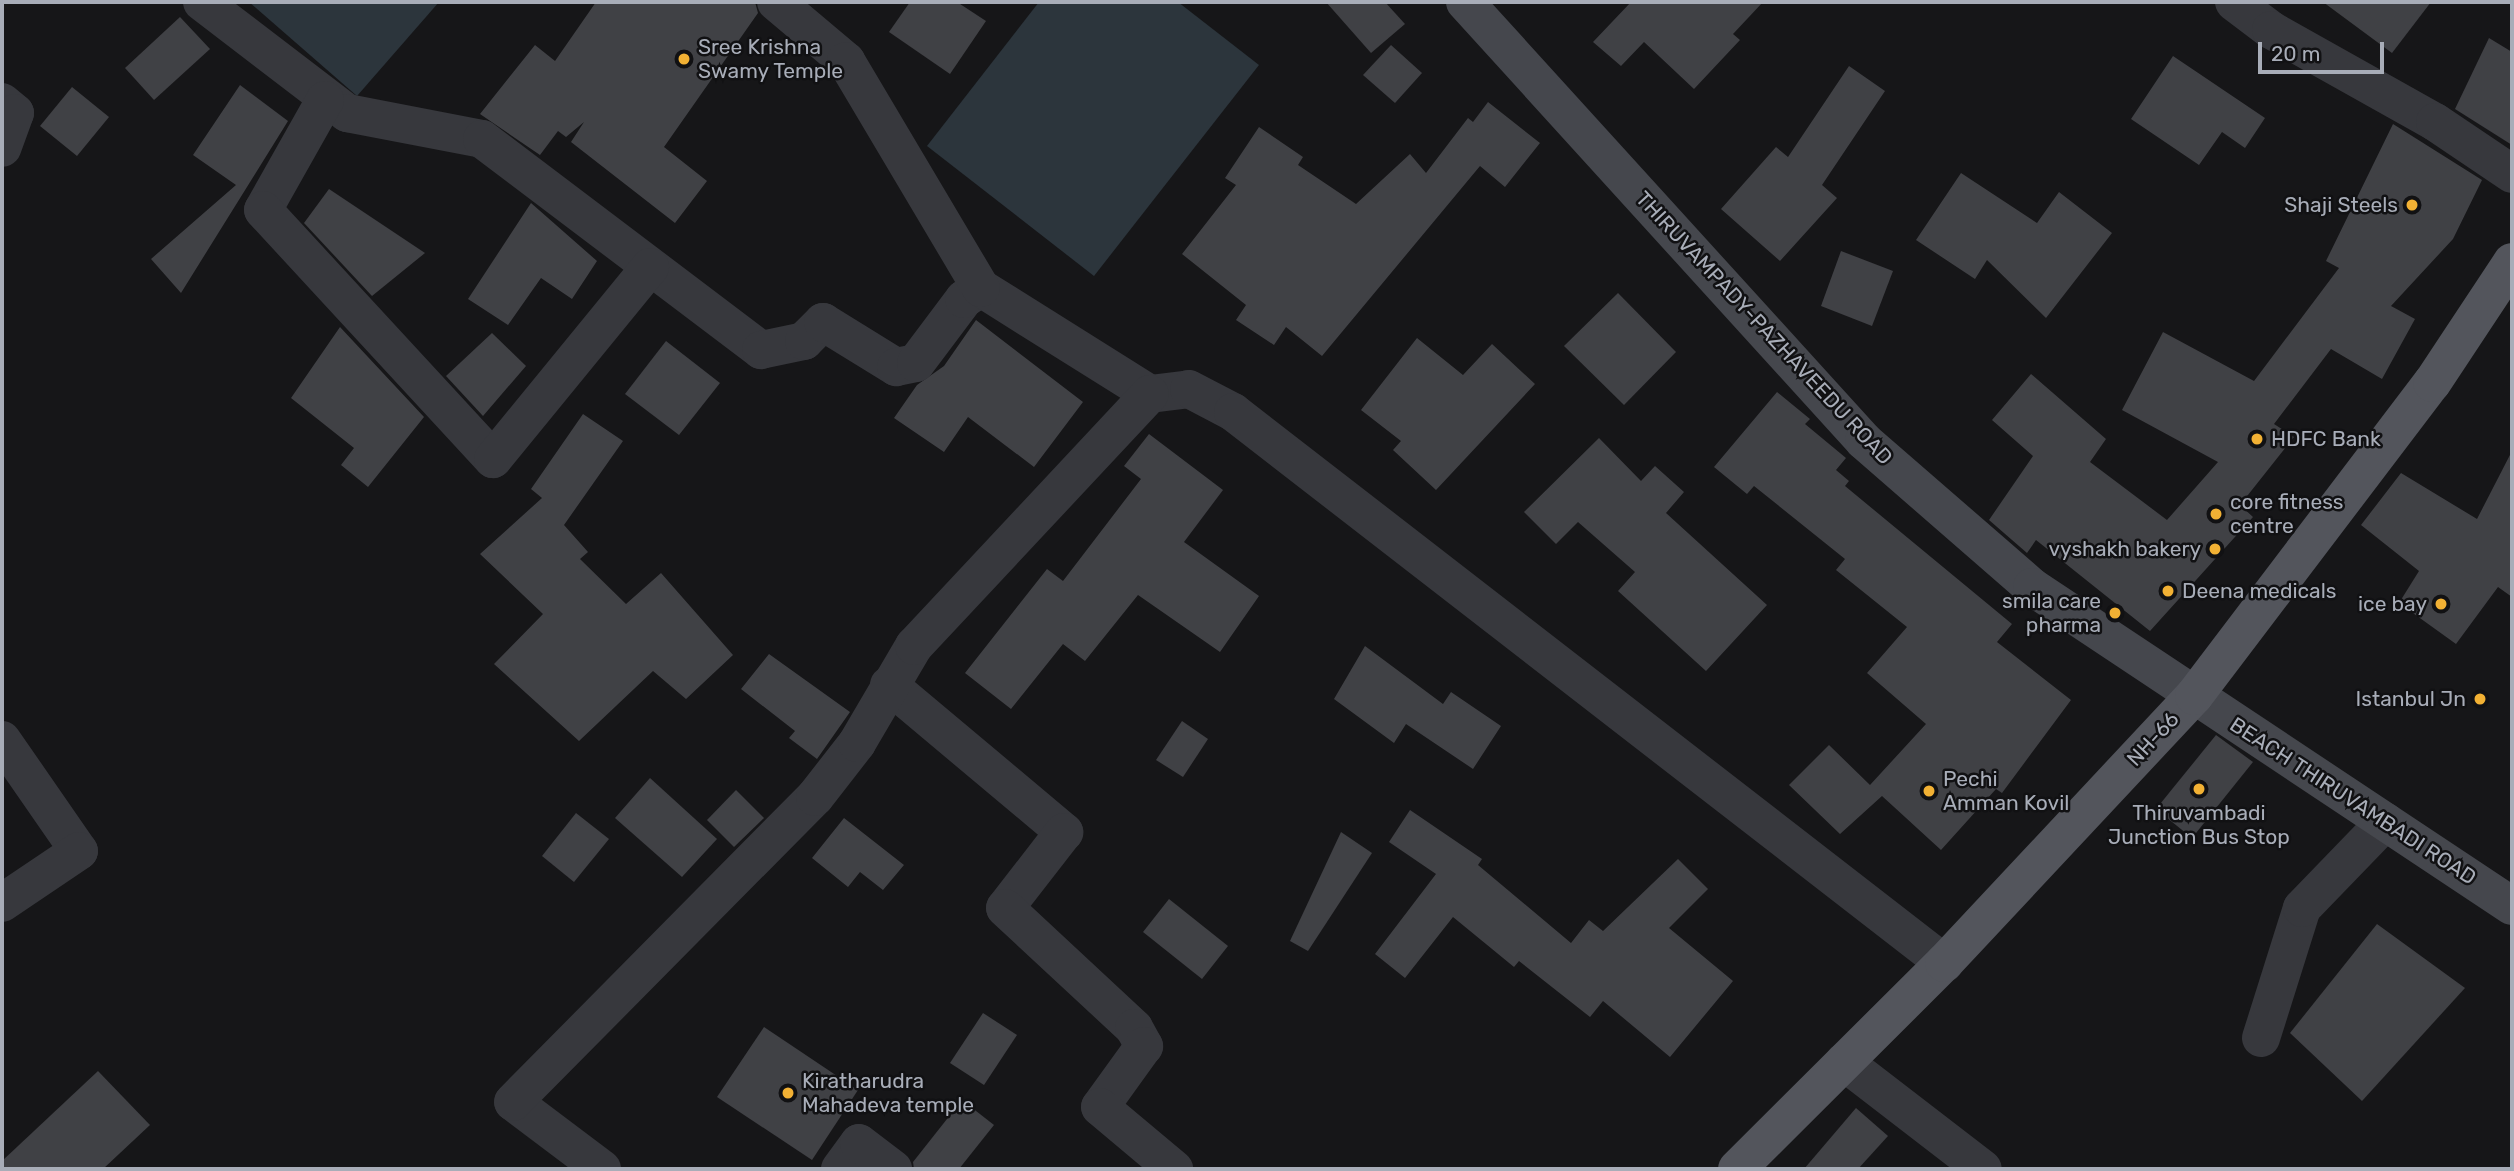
<!DOCTYPE html>
<html>
<head>
<meta charset="utf-8">
<style>
  body { margin:0 }
  #map { position:relative; width:2514px; height:1171px; overflow:hidden; background:#161618; font-family:Rubik,sans-serif }
  div>[style] { position:absolute }
  .water>* { inset:0; background:#2c353c }
  .building>* { inset:0; background:#404145 }
  .street>* { height:38px; margin:-19px; padding:0 19px; transform-origin:19px; border-radius:19px; background:#37383d }
  .secondary>* { height:38px; margin:-19px; padding:0 19px; transform-origin:19px; border-radius:19px; background:#45474d }
  .primary>* { height:38px; margin:-19px; padding:0 19px; transform-origin:19px; border-radius:19px; background:#53555c }
  .dots>* { width:19px; height:19px; translate:-50% -50%; box-sizing:border-box; border:4px solid #111113; border-radius:50% }
  span { translate:-50% -50%; white-space:nowrap; text-align:center; line-height:1.15; -webkit-text-stroke:5px #111113; paint-order:stroke }
  .poi-label { font-size:21px; color:#a8adb8 }
  .left { translate:0 -50%; text-align:left }
  .right { translate:-100% -50%; text-align:right }
  .street-label { font-size:21px; color:#a8adb8 }
  .frame { position:absolute; inset:0; border:4px solid #a8adb8; pointer-events:none }
  .scale { position:absolute; left:2258px; top:42px; width:126px; height:32px; box-sizing:border-box; border:4px solid #a8adb8; border-top:0; padding-left:9px; font-size:21px; line-height:24px; white-space:nowrap; color:#a8adb8; -webkit-text-stroke:5px #111113; paint-order:stroke }
</style>
</head>
<body>
<div id="map">
  <div class="water">
    <i style="clip-path:polygon(249px 2px,439px 2px,357px 96px)"></i>
    <i style="clip-path:polygon(1039px 2px,1178px 2px,1259px 65px,1094px 276px,927px 146px)"></i>
  </div>
  <div class="building">
    <i style="clip-path:polygon(596px 2px,755px 2px,758px 13px,664px 147px,707px 181px,675px 223px,571px 142px,584px 122px,566px 137px,558px 131px,540px 155px,480px 114px,535px 45px,555px 61px)"></i>
    <i style="clip-path:polygon(910px 2px,957px 2px,986px 21px,950px 74px,889px 32px)"></i>
    <i style="clip-path:polygon(1326px 2px,1385px 2px,1405px 24px,1371px 53px)"></i>
    <i style="clip-path:polygon(1631px 2px,1763px 2px,1733px 34px,1740px 40px,1694px 89px,1644px 42px,1621px 66px,1593px 42px)"></i>
    <i style="clip-path:polygon(2323px 2px,2431px 2px,2392px 53px)"></i>
    <i style="clip-path:polygon(180px 17px,210px 49px,154px 100px,125px 68px)"></i>
    <i style="clip-path:polygon(2489px 38px,2512px 52px,2512px 145px,2455px 109px)"></i>
    <i style="clip-path:polygon(1391px 45px,1422px 73px,1395px 103px,1363px 75px)"></i>
    <i style="clip-path:polygon(2173px 56px,2265px 118px,2245px 148px,2222px 132px,2199px 165px,2131px 119px)"></i>
    <i style="clip-path:polygon(1849px 66px,1885px 91px,1822px 185px,1837px 198px,1780px 261px,1721px 209px,1776px 147px,1788px 157px)"></i>
    <i style="clip-path:polygon(240px 85px,288px 121px,181px 293px,151px 259px,236px 185px,193px 155px)"></i>
    <i style="clip-path:polygon(72px 87px,109px 117px,77px 156px,40px 126px)"></i>
    <i style="clip-path:polygon(1488px 102px,1540px 143px,1505px 187px,1480px 166px,1322px 356px,1286px 327px,1274px 345px,1236px 320px,1246px 305px,1182px 254px,1236px 185px,1225px 178px,1259px 127px,1303px 157px,1298px 165px,1356px 204px,1410px 154px,1426px 173px,1468px 118px,1473px 122px)"></i>
    <i style="clip-path:polygon(2393px 124px,2482px 180px,2453px 239px,2391px 306px,2415px 319px,2382px 379px,2331px 349px,2274px 424px,2294px 437px,2240px 505px,2253px 517px,2150px 631px,2036px 540px,2027px 553px,1989px 520px,2033px 456px,1992px 420px,2031px 374px,2106px 439px,2090px 462px,2167px 520px,2218px 462px,2122px 410px,2163px 332px,2254px 381px,2339px 268px,2326px 261px)"></i>
    <i style="clip-path:polygon(1961px 173px,2037px 223px,2059px 192px,2112px 233px,2046px 318px,1987px 260px,1975px 279px,1916px 240px)"></i>
    <i style="clip-path:polygon(329px 189px,425px 253px,372px 296px,304px 223px)"></i>
    <i style="clip-path:polygon(531px 203px,597px 261px,572px 299px,541px 278px,508px 325px,468px 299px)"></i>
    <i style="clip-path:polygon(1841px 251px,1893px 271px,1872px 326px,1821px 306px)"></i>
    <i style="clip-path:polygon(1618px 293px,1676px 352px,1624px 405px,1564px 346px)"></i>
    <i style="clip-path:polygon(976px 320px,1083px 402px,1034px 467px,968px 417px,944px 452px,894px 418px,917px 385px,944px 366px)"></i>
    <i style="clip-path:polygon(340px 327px,424px 417px,368px 487px,341px 465px,354px 448px,291px 398px)"></i>
    <i style="clip-path:polygon(492px 333px,526px 366px,483px 416px,446px 376px)"></i>
    <i style="clip-path:polygon(1417px 338px,1463px 375px,1492px 344px,1535px 384px,1436px 490px,1393px 450px,1401px 441px,1361px 410px)"></i>
    <i style="clip-path:polygon(666px 341px,720px 383px,679px 435px,625px 394px)"></i>
    <i style="clip-path:polygon(1777px 392px,1810px 419px,1805px 424px,1846px 458px,1836px 470px,1849px 481px,1845px 486px,2012px 624px,1997px 642px,2071px 700px,2002px 793px,1996px 789px,1941px 850px,1882px 796px,1840px 834px,1789px 785px,1829px 745px,1870px 785px,1926px 724px,1867px 673px,1907px 627px,1836px 570px,1845px 559px,1754px 486px,1747px 494px,1714px 467px)"></i>
    <i style="clip-path:polygon(583px 414px,623px 441px,564px 525px,588px 552px,580px 559px,626px 604px,661px 573px,733px 655px,686px 699px,653px 671px,579px 741px,494px 664px,543px 614px,480px 554px,542px 498px,531px 489px)"></i>
    <i style="clip-path:polygon(1149px 434px,1223px 490px,1184px 542px,1259px 596px,1220px 652px,1138px 595px,1085px 661px,1063px 644px,1011px 709px,965px 673px,1047px 569px,1063px 581px,1141px 479px,1124px 466px)"></i>
    <i style="clip-path:polygon(1599px 438px,1641px 481px,1655px 466px,1684px 492px,1666px 513px,1767px 605px,1706px 671px,1618px 591px,1635px 572px,1578px 522px,1556px 544px,1524px 512px)"></i>
    <i style="clip-path:polygon(2512px 451px,2512px 597px,2498px 587px,2456px 644px,2399px 603px,2419px 571px,2361px 525px,2401px 473px,2477px 519px)"></i>
    <i style="clip-path:polygon(1365px 646px,1443px 704px,1451px 692px,1501px 726px,1473px 769px,1406px 724px,1394px 743px,1334px 699px)"></i>
    <i style="clip-path:polygon(769px 654px,850px 712px,817px 759px,789px 738px,795px 731px,741px 689px)"></i>
    <i style="clip-path:polygon(1182px 721px,1208px 739px,1183px 777px,1156px 760px)"></i>
    <i style="clip-path:polygon(2216px 735px,2253px 762px,2192px 838px,2156px 809px)"></i>
    <i style="clip-path:polygon(650px 778px,717px 839px,682px 877px,615px 818px)"></i>
    <i style="clip-path:polygon(736px 790px,764px 818px,734px 847px,707px 820px)"></i>
    <i style="clip-path:polygon(1410px 810px,1482px 859px,1478px 865px,1571px 943px,1589px 920px,1603px 931px,1678px 859px,1708px 889px,1669px 928px,1733px 981px,1670px 1057px,1603px 1001px,1590px 1017px,1519px 961px,1514px 967px,1453px 917px,1405px 978px,1375px 954px,1436px 874px,1389px 842px)"></i>
    <i style="clip-path:polygon(576px 813px,609px 839px,574px 882px,542px 856px)"></i>
    <i style="clip-path:polygon(844px 818px,904px 865px,883px 890px,860px 872px,848px 887px,812px 858px)"></i>
    <i style="clip-path:polygon(1341px 832px,1372px 853px,1308px 951px,1290px 941px)"></i>
    <i style="clip-path:polygon(1169px 899px,1228px 946px,1202px 979px,1143px 932px)"></i>
    <i style="clip-path:polygon(2377px 924px,2465px 988px,2362px 1101px,2290px 1033px)"></i>
    <i style="clip-path:polygon(983px 1013px,1017px 1035px,984px 1085px,950px 1063px)"></i>
    <i style="clip-path:polygon(764px 1027px,858px 1090px,812px 1160px,717px 1097px)"></i>
    <i style="clip-path:polygon(98px 1071px,150px 1125px,103px 1169px,2px 1169px,2px 1161px)"></i>
    <i style="clip-path:polygon(962px 1100px,994px 1125px,959px 1169px,914px 1169px,913px 1162px)"></i>
    <i style="clip-path:polygon(1856px 1108px,1888px 1136px,1858px 1169px,1804px 1169px)"></i>
  </div>
  <div class="street">
    <i style="left:202px;top:2px;width:183px;rotate:37.4deg"></i>
    <i style="left:347px;top:113px;width:137px;rotate:10.9deg"></i>
    <i style="left:482px;top:139px;width:350px;rotate:37.1deg"></i>
    <i style="left:761px;top:350px;width:44px;rotate:-11.8deg"></i>
    <i style="left:804px;top:341px;width:27px;rotate:-45deg"></i>
    <i style="left:823px;top:322px;width:86px;rotate:31.7deg"></i>
    <i style="left:896px;top:367px;width:20px;rotate:-11deg"></i>
    <i style="left:916px;top:363px;width:80px;rotate:-53.1deg"></i>
    <i style="left:964px;top:299px;width:20px;rotate:-33deg"></i>
    <i style="left:981px;top:288px;width:199px;rotate:32.1deg"></i>
    <i style="left:1150px;top:394px;width:39px;rotate:-7deg"></i>
    <i style="left:1189px;top:389px;width:50px;rotate:27.6deg"></i>
    <i style="left:1233px;top:412px;width:900px;rotate:37.77deg"></i>
    <i style="left:776px;top:2px;width:92px;rotate:40.1deg"></i>
    <i style="left:846px;top:61px;width:264px;rotate:59.3deg"></i>
    <i style="left:2234px;top:2px;width:46px;rotate:37.1deg"></i>
    <i style="left:2271px;top:30px;width:188px;rotate:29.3deg"></i>
    <i style="left:2435px;top:122px;width:93px;rotate:34deg"></i>
    <i style="left:325px;top:100px;width:126px;rotate:119.4deg"></i>
    <i style="left:263px;top:210px;width:339px;rotate:47.3deg"></i>
    <i style="left:493px;top:459px;width:248px;rotate:-50.7deg"></i>
    <i style="left:2px;top:102px;width:17px;rotate:40deg"></i>
    <i style="left:15px;top:113px;width:37px;rotate:110deg"></i>
    <i style="left:889px;top:685px;width:229px;rotate:40deg"></i>
    <i style="left:1064px;top:832px;width:96px;rotate:127.8deg"></i>
    <i style="left:1005px;top:908px;width:176px;rotate:42.9deg"></i>
    <i style="left:1134px;top:1028px;width:21px;rotate:61deg"></i>
    <i style="left:1144px;top:1046px;width:75px;rotate:125.8deg"></i>
    <i style="left:1100px;top:1107px;width:97px;rotate:40deg"></i>
    <i style="left:2px;top:740px;width:135px;rotate:55.3deg"></i>
    <i style="left:79px;top:851px;width:93px;rotate:146deg"></i>
    <i style="left:2261px;top:1038px;width:136px;rotate:-72.5deg"></i>
    <i style="left:2302px;top:908px;width:120px;rotate:-46deg"></i>
    <i style="left:1844px;top:1062px;width:175px;rotate:37.6deg"></i>
    <i style="left:602px;top:1169px;width:111px;rotate:-143deg"></i>
    <i style="left:513px;top:1102px;width:429px;rotate:-45.3deg"></i>
    <i style="left:815px;top:797px;width:68px;rotate:-52.1deg"></i>
    <i style="left:857px;top:743px;width:113px;rotate:-59.6deg"></i>
    <i style="left:914px;top:646px;width:345px;rotate:-46.9deg"></i>
    <i style="left:840px;top:1169px;width:32px;rotate:-54deg"></i>
    <i style="left:859px;top:1143px;width:43px;rotate:37.4deg"></i>
  </div>
  <div class="secondary">
    <i style="left:1465px;top:2px;width:593px;rotate:47.73deg"></i>
    <i style="left:1864px;top:441px;width:223px;rotate:41deg"></i>
    <i style="left:2032px;top:587px;width:576px;rotate:33.61deg"></i>
  </div>
  <div class="primary">
    <i style="left:1737px;top:1169px;width:292px;rotate:-44.9deg"></i>
    <i style="left:1944px;top:963px;width:366px;rotate:-46.9deg"></i>
    <i style="left:2194px;top:696px;width:393px;rotate:-52.8deg"></i>
    <i style="left:2432px;top:383px;width:145px;rotate:-56.5deg"></i>
  </div>
  <div class="dots">
    <i style="left:684px;top:59px;background:#f2b134"></i>
    <i style="left:2412px;top:205px;background:#f2b134"></i>
    <i style="left:2257px;top:439px;background:#f2b134"></i>
    <i style="left:2216px;top:514px;background:#f2b134"></i>
    <i style="left:2215px;top:549px;background:#f2b134"></i>
    <i style="left:2168px;top:591px;background:#f2b134"></i>
    <i style="left:2441px;top:604px;background:#f2b134"></i>
    <i style="left:2115px;top:613px;background:#f2b134"></i>
    <i style="left:2480px;top:699px;background:#f2b134"></i>
    <i style="left:2199px;top:789px;background:#f2b134"></i>
    <i style="left:1929px;top:791px;background:#f2b134"></i>
    <i style="left:788px;top:1093px;background:#f2b134"></i>
  </div>
  <div class="poi-label">
    <span class="left" style="left:698px;top:59px">Sree Krishna<br>Swamy Temple</span>
    <span class="right" style="left:2398px;top:205px">Shaji Steels</span>
    <span class="left" style="left:2271px;top:439px">HDFC Bank</span>
    <span class="left" style="left:2230px;top:514px">core fitness<br>centre</span>
    <span class="right" style="left:2201px;top:549px">vyshakh bakery</span>
    <span class="left" style="left:2182px;top:591px">Deena medicals</span>
    <span class="right" style="left:2101px;top:613px">smila care<br>pharma</span>
    <span class="right" style="left:2427px;top:604px">ice bay</span>
    <span class="right" style="left:2466px;top:699px">Istanbul Jn</span>
    <span class="left" style="left:1943px;top:791px">Pechi<br>Amman Kovil</span>
    <span style="left:2199px;top:825px">Thiruvambadi<br>Junction Bus Stop</span>
    <span class="left" style="left:802px;top:1093px">Kiratharudra<br>Mahadeva temple</span>
  </div>
  <div class="street-label">
    <span style="left:1764px;top:328px;rotate:47deg">THIRUVAMPADY-PAZHAVEEDU ROAD</span>
    <span style="left:2153px;top:739px;rotate:-47deg">NH-66</span>
    <span style="left:2353px;top:801px;rotate:33deg">BEACH THIRUVAMBADI ROAD</span>
  </div>
  <div class="frame"></div>
  <div class="scale">20 m</div>
</div>
</body>
</html>
